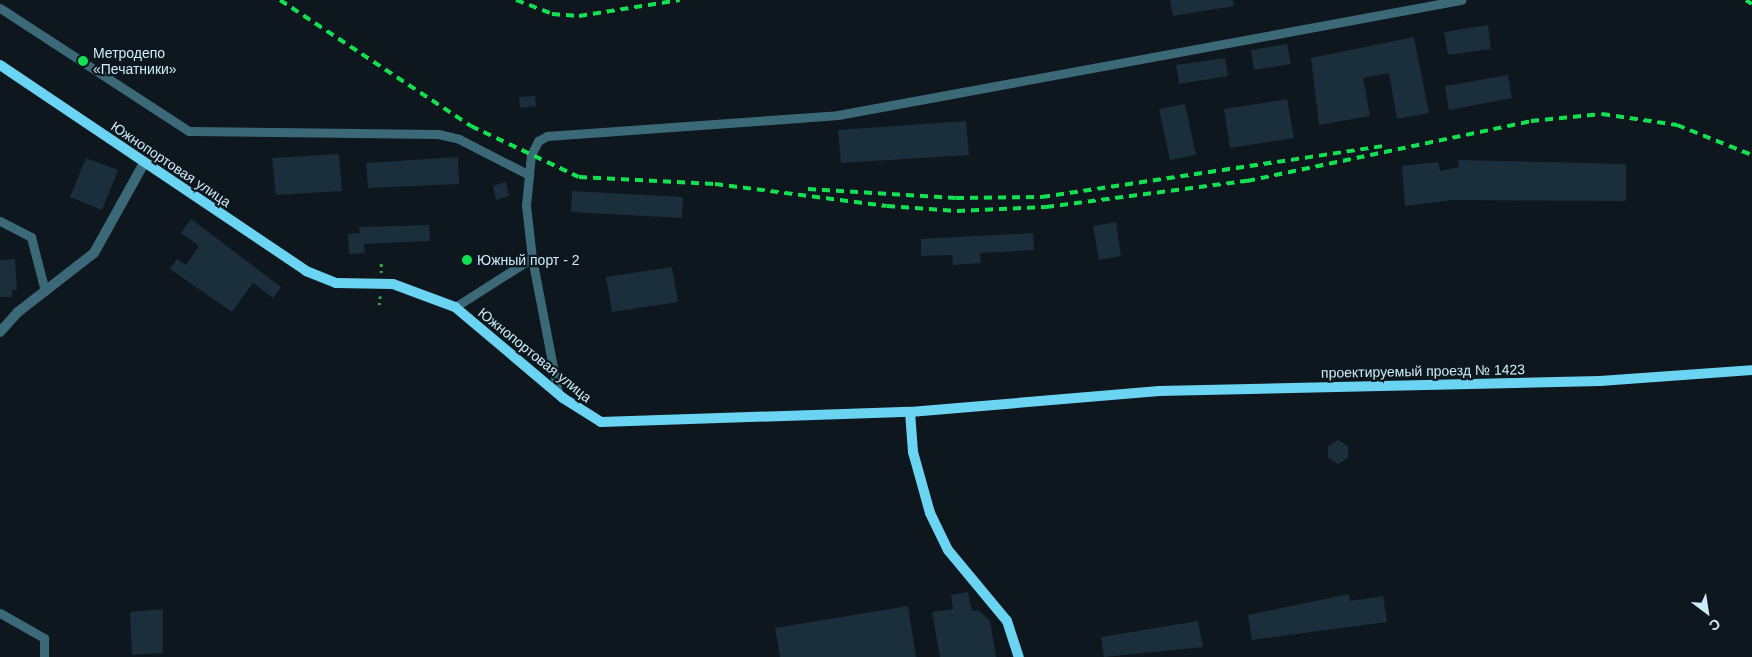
<!DOCTYPE html>
<html>
<head>
<meta charset="utf-8">
<style>
  body { margin:0 }
  #map { position:relative; width:1752px; height:657px; overflow:hidden; background:#0d171d; font-family:Helvetica,sans-serif }
  div>[style] { position:absolute }
  .building>* { inset:0; background:#1b2e3c }
  .path>* { height:2.5px; margin-top:-1.25px; transform-origin:0; background:repeating-linear-gradient(90deg,#36a647 0 2.5px,transparent 0 6.5px) }
  .lane>* { height:9px; margin:-4.5px; padding:0 4.5px; transform-origin:4.5px; border-radius:4.5px; background:#3c6978 }
  .street>* { height:10px; margin:-5px; padding:0 5px; transform-origin:5px; border-radius:5px; background:#3c6978 }
  .secondary>* { height:10px; margin:-5px; padding:0 5px; transform-origin:5px; border-radius:5px; background:#6bd4f3 }
  .rail>* { height:4px; margin-top:-2px; transform-origin:0; background:repeating-linear-gradient(90deg,#12e252 0 8px,transparent 0 14px) }
  .dots>* { width:14px; height:14px; translate:-50% -50%; box-sizing:border-box; border:2px solid #0d171d; border-radius:50% }
  span { translate:-50% -50%; white-space:nowrap; text-align:center; line-height:1.15; -webkit-text-stroke:4.5px #0d171d; paint-order:stroke }
  .poi-label { font-size:14px; color:#cdecfb }
  .left { translate:0 -50%; text-align:left }
  .street-label { font-size:14px; color:#cdecfb }
  .north { position:absolute; left:1682px; top:587px; width:50px; height:50px; -webkit-text-stroke:4px #0d171d; paint-order:stroke; rotate:149deg; font-size:14px; font-weight:700; line-height:20px; text-align:center; color:#cdecfb }
  .north::after { content:''; display:block; margin:auto; width:18px; height:22px; background:#cdecfb; clip-path:polygon(50% 0,100% 100%,50% 72%,0 100%) }
</style>
</head>
<body>
<div id="map">
  <div class="building">
    <i style="clip-path:polygon(1170px 0,1233px 0,1234px 6px,1173px 16px)"></i>
    <i style="clip-path:polygon(1488px 25px,1491px 49px,1448px 55px,1444px 32px)"></i>
    <i style="clip-path:polygon(1414px 37px,1429px 113px,1397px 119px,1389px 73px,1363px 78px,1370px 116px,1319px 125px,1311px 58px)"></i>
    <i style="clip-path:polygon(1287px 44px,1291px 64px,1254px 70px,1251px 50px)"></i>
    <i style="clip-path:polygon(1225px 58px,1228px 76px,1179px 84px,1176px 65px)"></i>
    <i style="clip-path:polygon(1508px 75px,1512px 98px,1449px 110px,1445px 86px)"></i>
    <i style="clip-path:polygon(535px 96px,536px 106px,520px 108px,519px 97px)"></i>
    <i style="clip-path:polygon(1287px 99px,1294px 138px,1230px 148px,1224px 109px)"></i>
    <i style="clip-path:polygon(1185px 104px,1196px 155px,1170px 160px,1159px 109px)"></i>
    <i style="clip-path:polygon(966px 121px,969px 155px,841px 163px,838px 130px)"></i>
    <i style="clip-path:polygon(339px 154px,342px 191px,276px 195px,272px 158px)"></i>
    <i style="clip-path:polygon(458px 157px,459px 184px,368px 188px,366px 163px)"></i>
    <i style="clip-path:polygon(86px 158px,118px 170px,102px 210px,70px 197px)"></i>
    <i style="clip-path:polygon(1458px 160px,1626px 164px,1626px 201px,1454px 200px,1405px 206px,1402px 166px,1438px 162px,1440px 171px,1459px 167px)"></i>
    <i style="clip-path:polygon(506px 182px,509px 196px,496px 200px,493px 186px)"></i>
    <i style="clip-path:polygon(572px 191px,683px 197px,682px 218px,571px 212px)"></i>
    <i style="clip-path:polygon(191px 219px,281px 287px,273px 298px,253px 283px,232px 312px,170px 269px,177px 259px,186px 265px,199px 246px,181px 233px)"></i>
    <i style="clip-path:polygon(1116px 222px,1121px 256px,1099px 260px,1093px 226px)"></i>
    <i style="clip-path:polygon(429px 225px,430px 241px,364px 244px,365px 253px,349px 254px,348px 234px,360px 233px,359px 227px)"></i>
    <i style="clip-path:polygon(1033px 233px,1034px 250px,980px 253px,981px 263px,953px 265px,952px 255px,921px 256px,921px 239px)"></i>
    <i style="clip-path:polygon(15px 259px,17px 290px,12px 290px,12px 297px,0 297px,0 260px)"></i>
    <i style="clip-path:polygon(672px 267px,678px 302px,612px 312px,606px 277px)"></i>
    <i style="clip-path:polygon(1338px 440px,1348px 446px,1348px 458px,1338px 464px,1328px 458px,1328px 446px)"></i>
    <i style="clip-path:polygon(968px 592px,972px 611px,978px 610px,990px 621px,996px 657px,940px 657px,932px 612px,953px 609px,951px 595px)"></i>
    <i style="clip-path:polygon(1349px 594px,1350px 601px,1383px 596px,1387px 622px,1252px 640px,1248px 615px)"></i>
    <i style="clip-path:polygon(908px 606px,916px 657px,780px 657px,775px 628px)"></i>
    <i style="clip-path:polygon(163px 609px,163px 653px,132px 655px,130px 612px)"></i>
    <i style="clip-path:polygon(1198px 621px,1203px 647px,1104px 657px,1101px 637px)"></i>
  </div>
  <div class="path">
    <i style="left:381px;top:273px;width:11px;rotate:-90deg"></i>
    <i style="left:379px;top:305px;width:9px;rotate:-84deg"></i>
  </div>
  <div class="lane">
    <i style="left:0;top:8px;width:225px;rotate:33.1deg"></i>
    <i style="left:189px;top:131px;width:249px;rotate:0.7deg"></i>
    <i style="left:438px;top:134px;width:22px;rotate:13deg"></i>
    <i style="left:459px;top:139px;width:79px;rotate:27.2deg"></i>
    <i style="left:0;top:221px;width:35px;rotate:27deg"></i>
    <i style="left:31px;top:237px;width:56px;rotate:75.5deg"></i>
    <i style="left:532px;top:258px;width:137px;rotate:79.1deg"></i>
    <i style="left:455px;top:307px;width:91px;rotate:-32.5deg"></i>
    <i style="left:532px;top:258px;width:53px;rotate:-96.5deg"></i>
    <i style="left:526px;top:205px;width:50px;rotate:-84.3deg"></i>
    <i style="left:531px;top:155px;width:16px;rotate:-63deg"></i>
    <i style="left:538px;top:141px;width:10px;rotate:-29deg"></i>
    <i style="left:547px;top:136px;width:292px;rotate:-4.1deg"></i>
    <i style="left:838px;top:115px;width:634px;rotate:-10.46deg"></i>
    <i style="left:0;top:613px;width:51px;rotate:29.6deg"></i>
    <i style="left:44px;top:638px;width:19px;rotate:90deg"></i>
  </div>
  <div class="street">
    <i style="left:0;top:332px;width:27px;rotate:-48deg"></i>
    <i style="left:18px;top:312px;width:96px;rotate:-37.8deg"></i>
    <i style="left:94px;top:253px;width:103px;rotate:-60.9deg"></i>
  </div>
  <div class="secondary">
    <i style="left:0;top:65px;width:369px;rotate:33.9deg"></i>
    <i style="left:306px;top:271px;width:32px;rotate:22deg"></i>
    <i style="left:336px;top:283px;width:57px;rotate:1deg"></i>
    <i style="left:393px;top:284px;width:66px;rotate:20.4deg"></i>
    <i style="left:455px;top:307px;width:141px;rotate:40.1deg"></i>
    <i style="left:563px;top:398px;width:45px;rotate:32.3deg"></i>
    <i style="left:601px;top:422px;width:309px;rotate:-1.9deg"></i>
    <i style="left:910px;top:412px;width:250px;rotate:-4.8deg"></i>
    <i style="left:1159px;top:391px;width:441px;rotate:-1.3deg"></i>
    <i style="left:1600px;top:381px;width:152px;rotate:-4.1deg"></i>
    <i style="left:910px;top:412px;width:40px;rotate:85.7deg"></i>
    <i style="left:913px;top:452px;width:63px;rotate:74.4deg"></i>
    <i style="left:930px;top:513px;width:41px;rotate:64.1deg"></i>
    <i style="left:948px;top:550px;width:92px;rotate:50.3deg"></i>
    <i style="left:1007px;top:621px;width:38px;rotate:72deg"></i>
  </div>
  <div class="rail">
    <i style="left:280px;top:0;width:229px;rotate:33.4deg"></i>
    <i style="left:471px;top:126px;width:119px;rotate:25.3deg"></i>
    <i style="left:579px;top:177px;width:136px;rotate:2.9deg"></i>
    <i style="left:715px;top:184px;width:173px;rotate:7.3deg"></i>
    <i style="left:887px;top:206px;width:70px;rotate:4.1deg"></i>
    <i style="left:957px;top:211px;width:89px;rotate:-2.6deg"></i>
    <i style="left:1046px;top:207px;width:203px;rotate:-7.4deg"></i>
    <i style="left:1247px;top:181px;width:290px;rotate:-11.9deg"></i>
    <i style="left:1531px;top:121px;width:71px;rotate:-5.6deg"></i>
    <i style="left:1602px;top:114px;width:76px;rotate:8.3deg"></i>
    <i style="left:1677px;top:125px;width:81px;rotate:21.8deg"></i>
    <i style="left:516px;top:0;width:39px;rotate:21deg"></i>
    <i style="left:552px;top:14px;width:27px;rotate:4deg"></i>
    <i style="left:579px;top:16px;width:102px;rotate:-9deg"></i>
    <i style="left:1746px;top:0;width:7px;rotate:34deg"></i>
    <i style="left:808px;top:189px;width:148px;rotate:3.5deg"></i>
    <i style="left:956px;top:198px;width:86px;rotate:-0.7deg"></i>
    <i style="left:1042px;top:197px;width:346px;rotate:-8.5deg"></i>
  </div>
  <div class="dots">
    <i style="left:83px;top:61px;background:#12e252"></i>
    <i style="left:467px;top:260px;background:#12e252"></i>
  </div>
  <div class="poi-label">
    <span class="left" style="left:93px;top:61px">Метродепо<br>«Печатники»</span>
    <span class="left" style="left:477px;top:260px">Южный порт - 2</span>
  </div>
  <div class="street-label">
    <span style="left:171px;top:164px;rotate:34deg">Южнопортовая улица</span>
    <span style="left:535px;top:355px;rotate:39deg">Южнопортовая улица</span>
    <span style="left:1423px;top:371px;rotate:-1deg">проектируемый проезд № 1423</span>
  </div>
  <div class="north">С</div>
</div>
</body>
</html>
